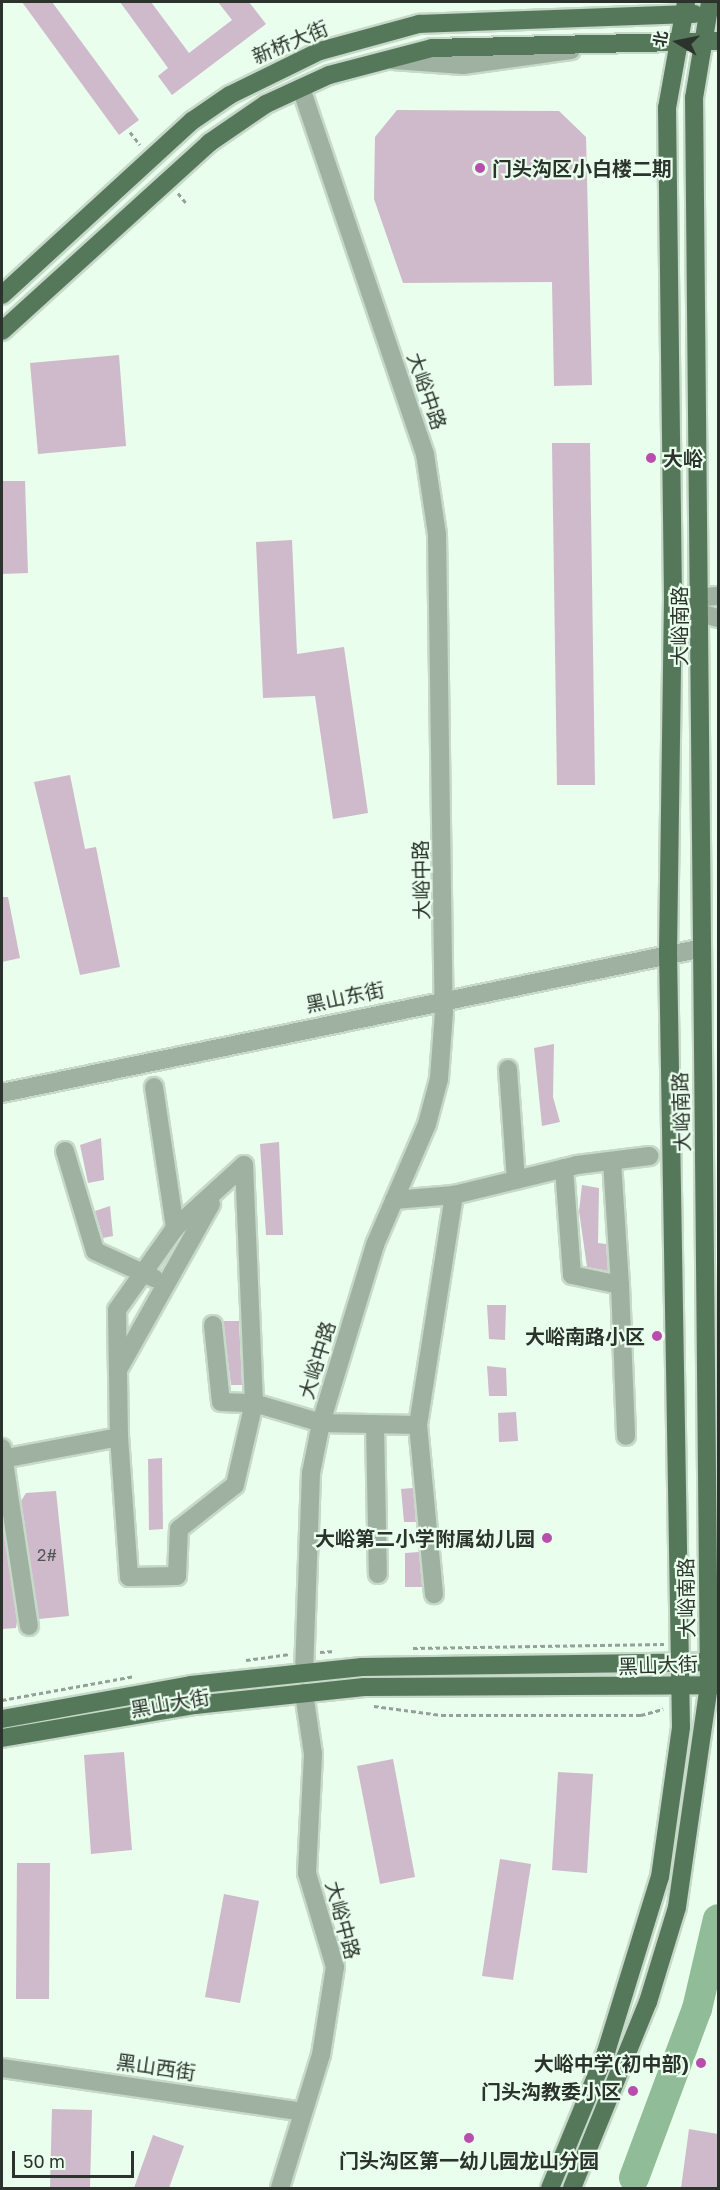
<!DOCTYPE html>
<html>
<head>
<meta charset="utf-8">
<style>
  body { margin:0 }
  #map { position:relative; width:720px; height:2190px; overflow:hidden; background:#e9feec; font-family:"Golos Text","Noto Sans SC",sans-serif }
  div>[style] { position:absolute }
  .river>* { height:30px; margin:-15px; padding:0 15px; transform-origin:15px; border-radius:15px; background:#90bc97 }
  .building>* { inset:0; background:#cebaca }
  .path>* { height:3px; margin-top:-1.5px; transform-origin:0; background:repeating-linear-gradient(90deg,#93a295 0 4.5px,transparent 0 7.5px) }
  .roads { filter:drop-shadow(2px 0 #c7d9c9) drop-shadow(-2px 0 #c7d9c9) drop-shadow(0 2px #c7d9c9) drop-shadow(0 -2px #c7d9c9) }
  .minor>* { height:18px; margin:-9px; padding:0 9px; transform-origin:9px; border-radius:9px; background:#9fb2a1 }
  .major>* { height:18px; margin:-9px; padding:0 9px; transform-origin:9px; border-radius:9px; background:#55785b }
  .dots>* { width:16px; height:16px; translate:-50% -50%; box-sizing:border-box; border:3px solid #e9feec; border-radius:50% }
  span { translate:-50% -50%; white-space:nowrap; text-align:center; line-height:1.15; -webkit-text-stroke:4.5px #e9feec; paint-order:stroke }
  .number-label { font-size:16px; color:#545554 }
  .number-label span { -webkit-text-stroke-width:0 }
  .street-label { font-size:20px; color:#2b332c }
  .poi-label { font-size:20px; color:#2b332c; font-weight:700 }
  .left { translate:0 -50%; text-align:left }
  .right { translate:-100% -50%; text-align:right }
  .frame { position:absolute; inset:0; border:3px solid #2b332c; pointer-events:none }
  .north { position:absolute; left:648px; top:12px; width:60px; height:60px; -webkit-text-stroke:4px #e9feec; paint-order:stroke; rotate:280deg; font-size:16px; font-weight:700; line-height:24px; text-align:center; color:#2b332c }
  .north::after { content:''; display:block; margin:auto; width:21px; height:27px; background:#2b332c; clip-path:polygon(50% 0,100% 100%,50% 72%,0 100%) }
  .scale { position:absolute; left:12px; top:2151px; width:122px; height:27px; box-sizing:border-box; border:3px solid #2b332c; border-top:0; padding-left:8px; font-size:18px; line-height:21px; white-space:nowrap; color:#2b332c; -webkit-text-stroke:4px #e9feec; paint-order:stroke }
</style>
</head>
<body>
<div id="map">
  <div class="river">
    <i style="left:634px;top:2178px;width:180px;rotate:-69.6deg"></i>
    <i style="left:697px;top:2009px;width:92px;rotate:-76.9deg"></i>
  </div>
  <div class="building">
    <i style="clip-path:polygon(22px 2px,52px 2px,139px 120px,119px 135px)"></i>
    <i style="clip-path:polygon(120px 2px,151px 2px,189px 53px,232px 20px,218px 2px,249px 2px,266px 24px,172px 95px,158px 76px,168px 68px)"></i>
    <i style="clip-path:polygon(397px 110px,559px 111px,586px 137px,592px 385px,554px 386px,552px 282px,403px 283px,374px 199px,375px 137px)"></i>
    <i style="clip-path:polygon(119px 355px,126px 446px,38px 454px,30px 363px)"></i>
    <i style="clip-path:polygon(552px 443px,590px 443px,595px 785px,557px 785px)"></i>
    <i style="clip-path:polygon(2px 481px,25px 481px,28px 573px,2px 574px)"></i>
    <i style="clip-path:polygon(292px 540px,297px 654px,344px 647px,368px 813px,333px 819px,315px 696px,263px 698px,256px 542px)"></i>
    <i style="clip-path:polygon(70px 775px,85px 849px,96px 847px,120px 967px,80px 975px,34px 782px)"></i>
    <i style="clip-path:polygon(2px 897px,8px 897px,20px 958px,2px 962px)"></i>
    <i style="clip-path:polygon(554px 1044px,553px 1097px,560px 1122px,542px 1126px,534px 1048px)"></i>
    <i style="clip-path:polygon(101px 1138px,104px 1180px,88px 1183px,80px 1145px)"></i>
    <i style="clip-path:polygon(279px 1142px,283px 1235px,266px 1235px,260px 1144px)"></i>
    <i style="clip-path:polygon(582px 1185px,599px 1188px,598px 1243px,606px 1244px,608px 1271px,587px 1267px,579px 1211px)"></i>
    <i style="clip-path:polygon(110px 1206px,113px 1236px,103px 1238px,95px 1211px)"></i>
    <i style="clip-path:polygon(487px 1305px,506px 1305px,505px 1340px,489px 1339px)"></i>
    <i style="clip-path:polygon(223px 1321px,239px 1321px,242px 1385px,231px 1385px)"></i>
    <i style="clip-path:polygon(487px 1366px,506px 1368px,507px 1396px,489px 1396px)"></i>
    <i style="clip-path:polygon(516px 1412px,518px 1441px,499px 1442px,498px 1413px)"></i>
    <i style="clip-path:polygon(162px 1458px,163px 1529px,149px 1530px,148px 1459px)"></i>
    <i style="clip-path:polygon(413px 1488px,416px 1522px,404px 1522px,401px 1489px)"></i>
    <i style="clip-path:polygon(56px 1491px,69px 1616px,39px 1619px,21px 1501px,26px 1493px)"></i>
    <i style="clip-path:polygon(2px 1520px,17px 1621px,16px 1628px,2px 1629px)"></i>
    <i style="clip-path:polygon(419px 1552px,422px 1587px,405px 1587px,405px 1553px)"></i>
    <i style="clip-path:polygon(124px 1752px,132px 1850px,91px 1854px,84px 1755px)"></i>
    <i style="clip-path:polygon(393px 1759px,415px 1877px,380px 1884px,357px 1766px)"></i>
    <i style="clip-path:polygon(558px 1772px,593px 1774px,587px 1873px,552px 1870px)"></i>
    <i style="clip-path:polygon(500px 1859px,531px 1864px,513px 1980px,482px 1976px)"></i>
    <i style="clip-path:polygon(17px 1863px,50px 1863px,49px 1999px,16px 1999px)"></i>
    <i style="clip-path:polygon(224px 1894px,259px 1901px,240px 2003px,205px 1997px)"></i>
    <i style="clip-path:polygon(52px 2109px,92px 2110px,90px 2188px,50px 2188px)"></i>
    <i style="clip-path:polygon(689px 2129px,718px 2134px,718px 2188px,681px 2188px)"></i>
    <i style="clip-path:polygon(153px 2135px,184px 2146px,169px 2188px,134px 2188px)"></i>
  </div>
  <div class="path">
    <i style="left:130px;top:132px;width:16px;rotate:52deg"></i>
    <i style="left:178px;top:193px;width:13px;rotate:51deg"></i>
    <i style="left:413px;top:1648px;width:251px;rotate:-0.9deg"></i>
    <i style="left:320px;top:1652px;width:15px;rotate:-4deg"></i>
    <i style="left:246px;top:1660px;width:44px;rotate:-7.8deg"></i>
    <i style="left:2px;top:1700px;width:135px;rotate:-10.2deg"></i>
    <i style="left:374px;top:1706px;width:68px;rotate:7.7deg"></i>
    <i style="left:441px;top:1715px;width:200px"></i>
    <i style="left:641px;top:1715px;width:23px;rotate:-15deg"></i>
  </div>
  <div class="roads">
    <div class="minor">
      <i style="left:393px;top:60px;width:70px;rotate:4.1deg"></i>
      <i style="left:463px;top:65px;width:109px;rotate:-7.9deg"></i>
      <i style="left:301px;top:88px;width:386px;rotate:71.3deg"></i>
      <i style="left:425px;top:454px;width:81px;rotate:81.5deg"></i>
      <i style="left:437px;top:534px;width:478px;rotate:89.2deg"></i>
      <i style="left:444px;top:1012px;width:67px;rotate:94.3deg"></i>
      <i style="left:439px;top:1079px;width:47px;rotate:104.9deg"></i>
      <i style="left:427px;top:1124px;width:132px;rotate:113.3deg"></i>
      <i style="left:375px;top:1245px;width:186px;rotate:106.9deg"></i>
      <i style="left:321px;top:1423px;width:51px;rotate:101.3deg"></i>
      <i style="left:311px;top:1473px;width:199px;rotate:92deg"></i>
      <i style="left:673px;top:599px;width:45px;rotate:-3.8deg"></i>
      <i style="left:703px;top:614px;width:16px;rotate:15deg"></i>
      <i style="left:508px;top:1069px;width:111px;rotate:85.9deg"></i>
      <i style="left:154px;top:1087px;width:143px;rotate:81.5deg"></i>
      <i style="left:2px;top:1093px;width:711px;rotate:-11.69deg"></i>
      <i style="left:65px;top:1151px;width:104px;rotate:73.3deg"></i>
      <i style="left:95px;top:1251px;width:65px;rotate:24.6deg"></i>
      <i style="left:564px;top:1168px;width:107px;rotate:85.7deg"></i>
      <i style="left:572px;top:1275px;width:49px;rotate:11.8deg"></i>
      <i style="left:620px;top:1285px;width:124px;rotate:-93.7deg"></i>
      <i style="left:394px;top:1200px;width:60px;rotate:-4.8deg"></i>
      <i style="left:620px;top:1285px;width:151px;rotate:87.7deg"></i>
      <i style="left:213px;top:1325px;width:77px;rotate:84.1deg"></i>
      <i style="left:221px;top:1402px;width:33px;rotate:2deg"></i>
      <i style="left:254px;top:1403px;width:70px;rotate:16.6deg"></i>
      <i style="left:321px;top:1423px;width:97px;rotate:1.2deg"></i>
      <i style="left:418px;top:1425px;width:170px;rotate:84.6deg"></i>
      <i style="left:119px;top:1368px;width:188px;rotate:-60.7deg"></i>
      <i style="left:375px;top:1424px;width:150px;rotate:88.9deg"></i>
      <i style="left:418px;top:1425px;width:233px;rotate:-81.1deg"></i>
      <i style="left:454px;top:1195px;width:127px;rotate:-13.7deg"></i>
      <i style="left:577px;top:1165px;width:73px;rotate:-7.1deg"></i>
      <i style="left:2px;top:1448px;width:180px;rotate:81.4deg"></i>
      <i style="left:2px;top:1459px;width:119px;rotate:-10.6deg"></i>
      <i style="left:119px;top:1437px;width:140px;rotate:85.9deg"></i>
      <i style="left:129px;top:1577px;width:48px;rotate:-1.2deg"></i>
      <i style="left:177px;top:1576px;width:47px;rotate:-87.6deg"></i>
      <i style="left:179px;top:1529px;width:71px;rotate:-38.2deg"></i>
      <i style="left:235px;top:1485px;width:84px;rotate:-77deg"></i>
      <i style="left:254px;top:1403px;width:238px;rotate:-92.4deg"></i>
      <i style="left:244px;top:1165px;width:93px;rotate:137.6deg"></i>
      <i style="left:175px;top:1228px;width:100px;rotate:125.3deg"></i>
      <i style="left:117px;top:1310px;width:127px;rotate:89.1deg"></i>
      <i style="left:2px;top:2068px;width:304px;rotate:8.3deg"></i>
      <i style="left:280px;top:2188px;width:139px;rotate:-72.9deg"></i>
      <i style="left:321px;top:2055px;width:89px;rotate:-81deg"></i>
      <i style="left:335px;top:1967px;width:98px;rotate:-106.6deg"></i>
      <i style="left:307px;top:1873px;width:119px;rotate:-87.1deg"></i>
      <i style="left:313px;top:1754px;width:62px;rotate:-98.4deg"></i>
    </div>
    <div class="major">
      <i style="left:2px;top:295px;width:258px;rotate:-42.5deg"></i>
      <i style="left:192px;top:121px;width:46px;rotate:-34.4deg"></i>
      <i style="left:230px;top:95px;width:100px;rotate:-26.1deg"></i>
      <i style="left:320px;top:51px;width:103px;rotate:-15.3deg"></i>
      <i style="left:419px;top:24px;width:276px;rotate:-2.1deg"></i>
      <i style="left:2px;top:331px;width:280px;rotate:-42.2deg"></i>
      <i style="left:209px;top:143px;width:69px;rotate:-34.4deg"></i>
      <i style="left:266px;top:104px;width:69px;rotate:-24.7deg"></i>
      <i style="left:329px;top:75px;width:106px;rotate:-14.7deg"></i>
      <i style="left:432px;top:48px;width:286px;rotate:-1.4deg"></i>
      <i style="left:2px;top:1719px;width:192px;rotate:-10.2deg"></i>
      <i style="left:191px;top:1685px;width:172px;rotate:-6deg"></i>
      <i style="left:362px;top:1667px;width:356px;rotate:-0.8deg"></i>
      <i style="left:2px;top:1738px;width:196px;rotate:-9.7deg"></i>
      <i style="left:195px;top:1705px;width:170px;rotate:-6.1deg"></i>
      <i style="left:364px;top:1687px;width:354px;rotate:-0.3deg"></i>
      <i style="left:550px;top:2188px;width:147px;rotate:-67.6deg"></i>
      <i style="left:606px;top:2052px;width:183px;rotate:-72.9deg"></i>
      <i style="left:660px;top:1877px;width:151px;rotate:-82deg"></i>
      <i style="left:681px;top:1727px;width:773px;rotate:-90.96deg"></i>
      <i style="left:668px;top:954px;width:355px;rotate:-89.2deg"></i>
      <i style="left:673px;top:599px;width:491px;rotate:-90.7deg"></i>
      <i style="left:667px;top:108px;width:108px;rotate:-79.8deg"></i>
      <i style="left:572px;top:2188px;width:201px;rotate:-67.8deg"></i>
      <i style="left:648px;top:2002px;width:99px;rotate:-73deg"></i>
      <i style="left:677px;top:1907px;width:223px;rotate:-81.8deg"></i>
      <i style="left:709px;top:1686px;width:1588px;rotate:-90.54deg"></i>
      <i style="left:694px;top:98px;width:97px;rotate:-80.5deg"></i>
    </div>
  </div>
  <div class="dots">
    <i style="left:480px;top:168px;background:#b94dad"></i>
    <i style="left:651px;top:458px;background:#b94dad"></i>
    <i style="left:657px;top:1336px;background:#b94dad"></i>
    <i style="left:547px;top:1538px;background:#b94dad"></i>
    <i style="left:701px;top:2063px;background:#b94dad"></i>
    <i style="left:633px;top:2091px;background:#b94dad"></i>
    <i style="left:469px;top:2138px;background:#b94dad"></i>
  </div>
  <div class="number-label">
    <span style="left:47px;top:1555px">2#</span>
  </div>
  <div class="street-label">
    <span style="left:290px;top:42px;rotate:-23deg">新桥大街</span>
    <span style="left:427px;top:391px;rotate:71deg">大峪中路</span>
    <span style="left:679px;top:626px;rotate:-90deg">大峪南路</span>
    <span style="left:421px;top:880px;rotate:-91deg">大峪中路</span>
    <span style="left:345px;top:997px;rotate:-12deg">黑山东街</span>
    <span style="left:681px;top:1112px;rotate:-92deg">大峪南路</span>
    <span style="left:317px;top:1360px;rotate:-73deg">大峪中路</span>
    <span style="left:686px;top:1598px;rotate:-91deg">大峪南路</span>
    <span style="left:658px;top:1665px;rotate:-2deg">黑山大街</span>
    <span style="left:170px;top:1703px;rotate:-10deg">黑山大街</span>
    <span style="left:343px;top:1920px;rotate:75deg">大峪中路</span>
    <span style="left:156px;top:2067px;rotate:8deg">黑山西街</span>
  </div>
  <div class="poi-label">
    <span class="left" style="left:492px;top:168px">门头沟区小白楼二期</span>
    <span class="left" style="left:663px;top:458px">大峪</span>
    <span class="right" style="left:645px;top:1336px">大峪南路小区</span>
    <span class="right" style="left:535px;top:1538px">大峪第二小学附属幼儿园</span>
    <span class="right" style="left:689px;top:2063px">大峪中学(初中部)</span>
    <span class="right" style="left:621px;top:2091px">门头沟教委小区</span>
    <span style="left:469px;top:2160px">门头沟区第一幼儿园龙山分园</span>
  </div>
  <div class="frame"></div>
  <div class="north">北</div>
  <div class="scale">50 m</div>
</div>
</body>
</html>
